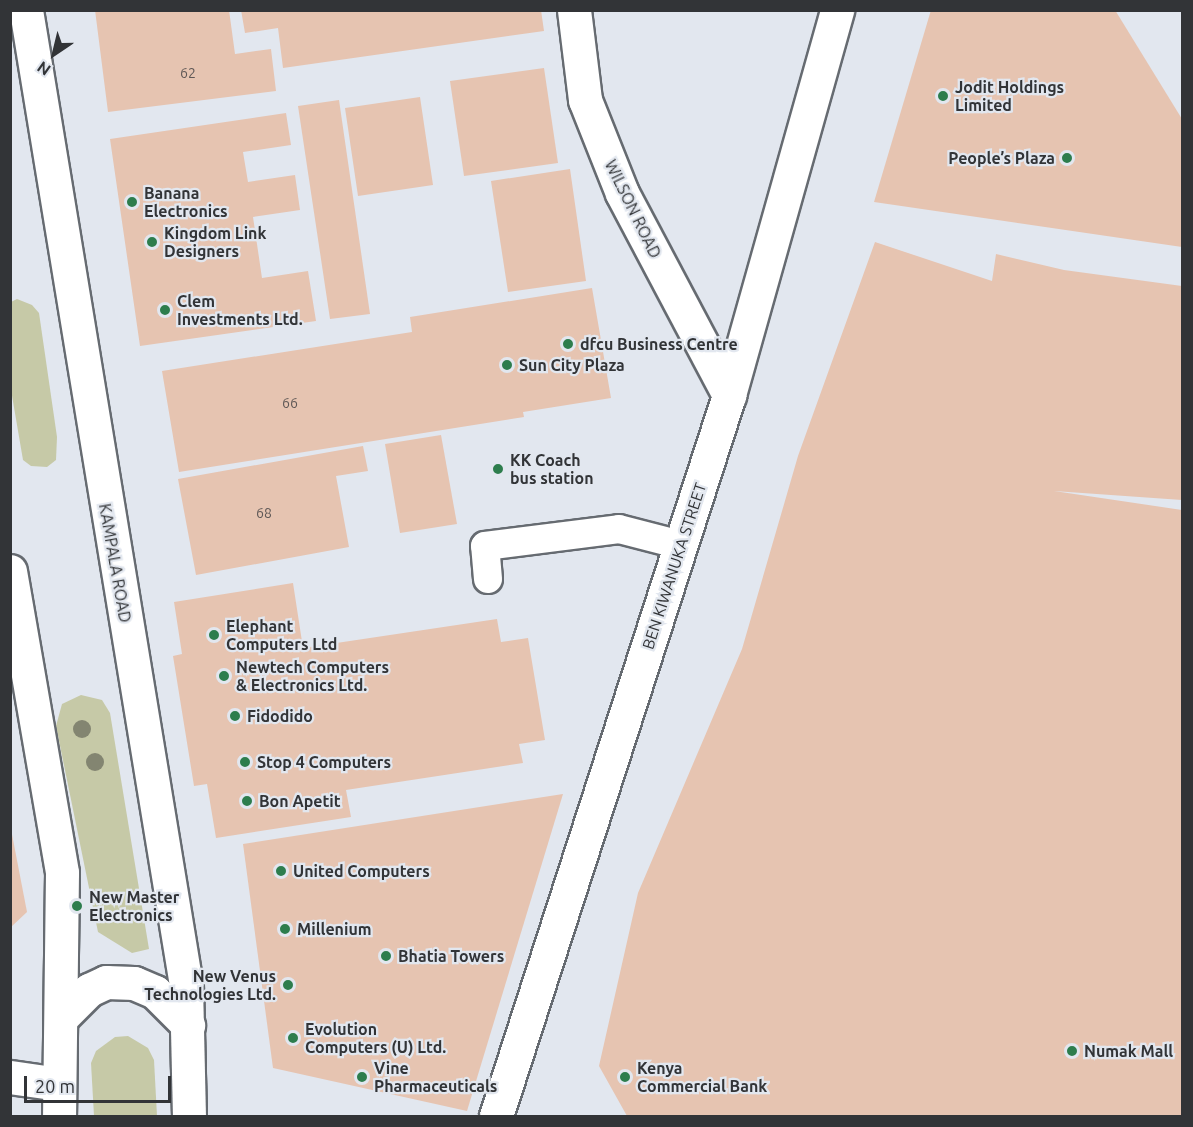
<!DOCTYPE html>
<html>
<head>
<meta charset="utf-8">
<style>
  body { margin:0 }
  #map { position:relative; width:1193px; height:1127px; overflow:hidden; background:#e2e7ef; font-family:Ubuntu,sans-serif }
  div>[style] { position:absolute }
  .green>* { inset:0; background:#c6c9a7 }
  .building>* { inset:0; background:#e6c4b1 }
  .roads { filter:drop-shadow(2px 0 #666b71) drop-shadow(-2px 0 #666b71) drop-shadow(0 2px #666b71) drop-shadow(0 -2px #666b71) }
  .lane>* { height:28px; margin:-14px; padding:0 14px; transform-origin:14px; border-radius:14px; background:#fff }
  .street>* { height:33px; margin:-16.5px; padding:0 16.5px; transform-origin:16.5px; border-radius:16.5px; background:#fff }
  .secondary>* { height:33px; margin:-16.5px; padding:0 16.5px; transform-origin:16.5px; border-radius:16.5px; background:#fff }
  .primary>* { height:33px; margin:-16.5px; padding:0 16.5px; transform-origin:16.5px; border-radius:16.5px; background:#fff }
  .trees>* { width:18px; height:18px; margin:-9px; border-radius:50%; background:#838571 }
  .dots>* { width:16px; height:16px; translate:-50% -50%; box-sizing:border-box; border:3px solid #e2e7ef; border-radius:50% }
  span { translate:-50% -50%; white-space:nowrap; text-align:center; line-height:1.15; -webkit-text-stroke:4.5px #e2e7ef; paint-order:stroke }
  .number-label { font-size:14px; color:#5f5856 }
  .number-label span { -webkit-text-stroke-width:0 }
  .poi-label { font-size:16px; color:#323437; font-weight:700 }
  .left { translate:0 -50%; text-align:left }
  .right { translate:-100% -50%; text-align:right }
  .street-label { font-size:16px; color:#323437 }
  .frame { position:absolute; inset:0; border:12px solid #323437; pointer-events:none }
  .north { position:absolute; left:24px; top:24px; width:60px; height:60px; -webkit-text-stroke:4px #e2e7ef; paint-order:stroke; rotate:215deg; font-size:16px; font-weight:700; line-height:24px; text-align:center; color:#323437 }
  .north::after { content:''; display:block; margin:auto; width:21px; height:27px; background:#323437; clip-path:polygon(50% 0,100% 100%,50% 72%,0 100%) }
  .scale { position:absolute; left:24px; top:1076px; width:147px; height:27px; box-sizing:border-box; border:3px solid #323437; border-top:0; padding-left:8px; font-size:18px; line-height:21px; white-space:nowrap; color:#323437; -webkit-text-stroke:4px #e2e7ef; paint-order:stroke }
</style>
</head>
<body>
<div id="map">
  <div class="green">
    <i style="clip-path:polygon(17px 299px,32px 305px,39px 313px,57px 437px,56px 460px,47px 467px,31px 466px,23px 460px,10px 384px,11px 302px)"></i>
    <i style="clip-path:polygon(81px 695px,102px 700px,110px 713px,149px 949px,132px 953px,98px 932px,56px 726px,62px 704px)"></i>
    <i style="clip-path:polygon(128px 1036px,148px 1048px,154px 1060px,157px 1116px,94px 1116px,91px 1063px,96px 1051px,115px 1037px)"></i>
  </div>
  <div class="building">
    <i style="clip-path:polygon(95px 10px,229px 10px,235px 54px,271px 49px,276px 91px,108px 112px)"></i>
    <i style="clip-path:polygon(241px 10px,541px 10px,544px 31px,283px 68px,278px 28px,245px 33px)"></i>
    <i style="clip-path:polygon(931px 10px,1115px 10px,1182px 119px,1182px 247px,874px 202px)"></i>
    <i style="clip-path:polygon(544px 68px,558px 163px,464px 176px,450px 81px)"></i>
    <i style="clip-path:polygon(420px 97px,433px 185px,358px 196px,345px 108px)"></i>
    <i style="clip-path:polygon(339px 100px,370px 314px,330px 319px,298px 106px)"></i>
    <i style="clip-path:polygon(286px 113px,291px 145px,243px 152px,248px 182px,295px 175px,300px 210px,253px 217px,262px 278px,308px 271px,316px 321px,140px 346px,110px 139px)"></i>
    <i style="clip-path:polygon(570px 169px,586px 281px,508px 292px,491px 181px)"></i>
    <i style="clip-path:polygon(875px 242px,992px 281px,996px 254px,1064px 270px,1182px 286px,1182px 500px,1054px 491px,1182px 510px,1182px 1116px,627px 1116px,599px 1066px,638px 893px,742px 649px,798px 456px)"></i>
    <i style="clip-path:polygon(592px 288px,611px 398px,523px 412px,524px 417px,179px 472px,162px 371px,412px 332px,410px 317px)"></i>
    <i style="clip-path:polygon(441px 435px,457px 524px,400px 533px,385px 444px)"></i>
    <i style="clip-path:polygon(363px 446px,368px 471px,336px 476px,349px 547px,196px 575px,178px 479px)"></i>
    <i style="clip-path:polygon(293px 583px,303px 648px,497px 619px,501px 642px,528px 638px,545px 740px,519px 744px,523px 763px,346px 790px,351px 817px,216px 838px,207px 784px,194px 786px,173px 656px,182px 654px,174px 602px)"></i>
    <i style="clip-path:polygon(563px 794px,467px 1111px,273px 1068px,243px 844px)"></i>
    <i style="clip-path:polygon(10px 824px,27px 912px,10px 928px)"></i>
  </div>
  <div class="roads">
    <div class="lane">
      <i style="left:488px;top:579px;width:33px;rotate:-95deg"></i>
      <i style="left:485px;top:546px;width:135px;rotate:-7.2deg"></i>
      <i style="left:619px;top:529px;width:64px;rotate:14.5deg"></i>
    </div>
    <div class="street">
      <i style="left:574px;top:10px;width:91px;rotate:83deg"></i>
      <i style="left:585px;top:100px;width:100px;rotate:68.3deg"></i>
      <i style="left:622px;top:193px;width:229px;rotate:62.1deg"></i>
    </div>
    <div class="secondary">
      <i style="left:10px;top:1077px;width:49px;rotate:8.1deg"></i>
      <i style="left:496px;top:1116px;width:758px;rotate:-72.09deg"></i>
      <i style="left:729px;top:395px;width:400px;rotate:-74.3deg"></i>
    </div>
    <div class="primary">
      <i style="left:26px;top:10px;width:988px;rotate:80.68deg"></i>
      <i style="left:186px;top:985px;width:131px;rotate:88.7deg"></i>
      <i style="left:10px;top:571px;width:306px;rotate:80.2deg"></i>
      <i style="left:62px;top:873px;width:243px;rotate:90.7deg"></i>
      <i style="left:61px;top:1018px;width:40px;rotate:-45deg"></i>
      <i style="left:89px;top:990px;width:19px;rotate:-25deg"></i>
      <i style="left:106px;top:982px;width:28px;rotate:2deg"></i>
      <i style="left:134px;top:983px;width:23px;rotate:23deg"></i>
      <i style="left:155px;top:992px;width:47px;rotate:45deg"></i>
    </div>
  </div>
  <div class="trees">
    <i style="left:82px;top:729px"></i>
    <i style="left:95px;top:762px"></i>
  </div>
  <div class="dots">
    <i style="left:943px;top:96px;background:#2d7d4d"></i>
    <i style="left:1067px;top:158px;background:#2d7d4d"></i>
    <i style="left:132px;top:202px;background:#2d7d4d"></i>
    <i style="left:152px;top:242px;background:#2d7d4d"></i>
    <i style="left:165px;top:310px;background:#2d7d4d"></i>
    <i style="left:568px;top:344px;background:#2d7d4d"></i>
    <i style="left:507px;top:365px;background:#2d7d4d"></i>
    <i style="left:498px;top:469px;background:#2d7d4d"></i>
    <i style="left:214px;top:635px;background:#2d7d4d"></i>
    <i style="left:224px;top:676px;background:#2d7d4d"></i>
    <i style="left:235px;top:716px;background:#2d7d4d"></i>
    <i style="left:245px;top:762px;background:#2d7d4d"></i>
    <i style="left:247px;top:801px;background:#2d7d4d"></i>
    <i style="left:281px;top:871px;background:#2d7d4d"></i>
    <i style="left:77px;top:906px;background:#2d7d4d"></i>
    <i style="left:285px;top:929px;background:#2d7d4d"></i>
    <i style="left:386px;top:956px;background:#2d7d4d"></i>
    <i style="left:288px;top:985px;background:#2d7d4d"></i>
    <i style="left:293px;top:1038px;background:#2d7d4d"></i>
    <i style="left:1072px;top:1051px;background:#2d7d4d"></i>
    <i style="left:362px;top:1077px;background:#2d7d4d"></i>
    <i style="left:625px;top:1077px;background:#2d7d4d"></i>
  </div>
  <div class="number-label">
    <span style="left:188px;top:73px">62</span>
    <span style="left:290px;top:403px">66</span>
    <span style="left:264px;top:513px">68</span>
  </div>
  <div class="poi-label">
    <span class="left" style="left:955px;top:96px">Jodit Holdings<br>Limited</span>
    <span class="right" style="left:1055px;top:158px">People’s Plaza</span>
    <span class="left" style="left:144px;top:202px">Banana<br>Electronics</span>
    <span class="left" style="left:164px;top:242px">Kingdom Link<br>Designers</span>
    <span class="left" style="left:177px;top:310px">Clem<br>Investments Ltd.</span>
    <span class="left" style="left:580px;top:344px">dfcu Business Centre</span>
    <span class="left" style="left:519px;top:365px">Sun City Plaza</span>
    <span class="left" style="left:510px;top:469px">KK Coach<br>bus station</span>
    <span class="left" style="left:226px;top:635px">Elephant<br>Computers Ltd</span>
    <span class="left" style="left:236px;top:676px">Newtech Computers<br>&amp; Electronics Ltd.</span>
    <span class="left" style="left:247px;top:716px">Fidodido</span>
    <span class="left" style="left:257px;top:762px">Stop 4 Computers</span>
    <span class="left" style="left:259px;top:801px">Bon Apetit</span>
    <span class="left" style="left:293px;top:871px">United Computers</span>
    <span class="left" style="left:89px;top:906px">New Master<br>Electronics</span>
    <span class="left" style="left:297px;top:929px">Millenium</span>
    <span class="left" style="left:398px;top:956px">Bhatia Towers</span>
    <span class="right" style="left:276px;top:985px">New Venus<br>Technologies Ltd.</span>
    <span class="left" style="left:305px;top:1038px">Evolution<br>Computers (U) Ltd.</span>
    <span class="left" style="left:1084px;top:1051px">Numak Mall</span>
    <span class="left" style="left:374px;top:1077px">Vine<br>Pharmaceuticals</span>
    <span class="left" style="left:637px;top:1077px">Kenya<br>Commercial Bank</span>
  </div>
  <div class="street-label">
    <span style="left:633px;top:209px;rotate:64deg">WILSON ROAD</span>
    <span style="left:115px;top:563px;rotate:80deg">KAMPALA ROAD</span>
    <span style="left:674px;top:566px;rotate:-72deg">BEN KIWANUKA STREET</span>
  </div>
  <div class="frame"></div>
  <div class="north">N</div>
  <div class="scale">20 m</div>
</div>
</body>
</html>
